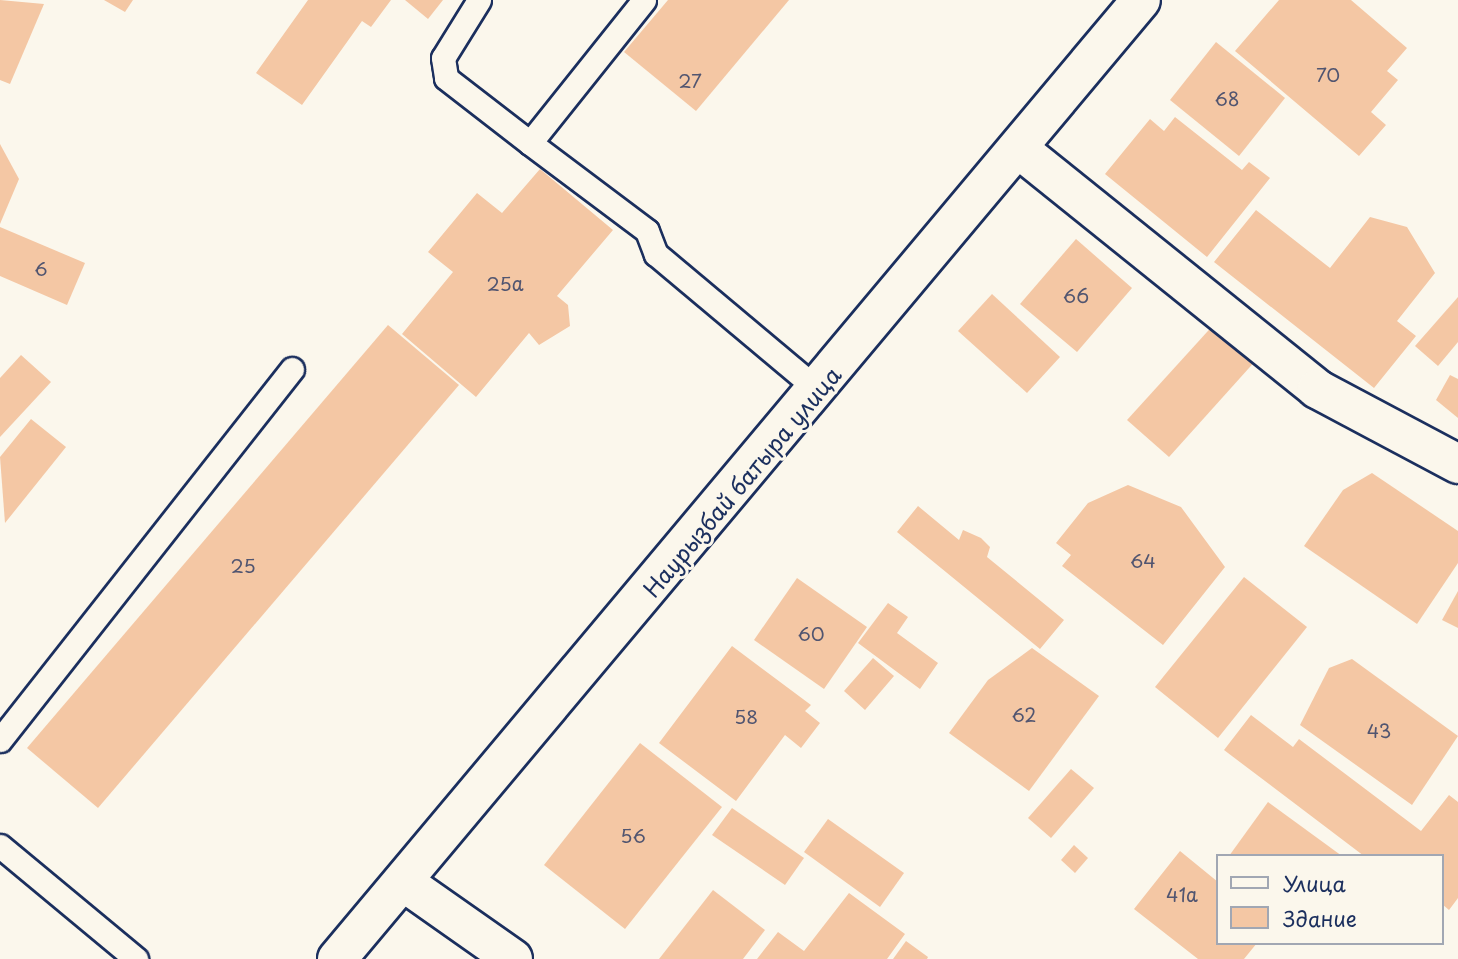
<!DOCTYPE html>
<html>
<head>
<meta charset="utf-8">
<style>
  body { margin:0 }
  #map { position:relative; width:1458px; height:959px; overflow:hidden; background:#fbf7ec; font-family:"Playpen Sans",sans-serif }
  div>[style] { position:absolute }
  .building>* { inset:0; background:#f4c7a4 }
  .roads { filter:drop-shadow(2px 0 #1b2f5e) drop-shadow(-2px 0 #1b2f5e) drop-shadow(0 2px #1b2f5e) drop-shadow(0 -2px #1b2f5e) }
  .lane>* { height:23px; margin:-11.5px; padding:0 11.5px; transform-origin:11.5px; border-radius:11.5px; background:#fbf7ec }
  .street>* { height:38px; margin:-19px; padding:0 19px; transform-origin:19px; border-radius:19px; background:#fbf7ec }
  .secondary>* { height:38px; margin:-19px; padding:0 19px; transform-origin:19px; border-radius:19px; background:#fbf7ec }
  span { translate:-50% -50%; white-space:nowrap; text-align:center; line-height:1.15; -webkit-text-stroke:6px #fbf7ec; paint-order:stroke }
  .number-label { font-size:19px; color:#515570 }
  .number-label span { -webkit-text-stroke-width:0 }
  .street-label { font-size:23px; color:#1b2f5e }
  .legend { position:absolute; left:1216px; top:854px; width:228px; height:91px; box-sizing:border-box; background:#fbf7ec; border:2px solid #a1a7b3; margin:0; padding:9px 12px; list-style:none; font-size:21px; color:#1b2f5e }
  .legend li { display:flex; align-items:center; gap:14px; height:35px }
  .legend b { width:35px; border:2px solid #a1a7b3 }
</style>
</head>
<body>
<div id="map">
  <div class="building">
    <i style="clip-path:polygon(0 0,44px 4px,10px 84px,0 80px)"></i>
    <i style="clip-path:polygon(104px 0,133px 0,125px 12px)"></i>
    <i style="clip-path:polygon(308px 0,391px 0,371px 27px,362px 21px,302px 105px,256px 73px)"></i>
    <i style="clip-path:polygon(405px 0,443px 0,428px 19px)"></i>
    <i style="clip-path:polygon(668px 0,789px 0,696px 111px,624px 52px)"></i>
    <i style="clip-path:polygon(1279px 0,1351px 0,1407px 48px,1387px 71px,1398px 80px,1371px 112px,1386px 125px,1359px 156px,1235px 51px)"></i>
    <i style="clip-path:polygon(1216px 42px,1285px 98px,1239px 156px,1170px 100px)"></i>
    <i style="clip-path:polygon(1175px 117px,1242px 170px,1249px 162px,1270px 178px,1207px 257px,1105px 174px,1150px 119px,1164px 131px)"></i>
    <i style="clip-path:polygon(0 144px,19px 179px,0 224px)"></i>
    <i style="clip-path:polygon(540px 169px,613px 230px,557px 296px,568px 305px,570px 326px,539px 345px,529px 333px,476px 397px,402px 334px,453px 272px,428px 252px,477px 193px,502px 213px)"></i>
    <i style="clip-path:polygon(1256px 210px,1330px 268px,1370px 217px,1407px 227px,1435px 273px,1397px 321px,1416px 336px,1374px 388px,1214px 262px)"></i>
    <i style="clip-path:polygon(0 227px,85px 263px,67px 305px,0 276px)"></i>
    <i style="clip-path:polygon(1076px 239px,1132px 288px,1077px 352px,1020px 304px)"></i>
    <i style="clip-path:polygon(992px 294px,1060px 357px,1027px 393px,958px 331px)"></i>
    <i style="clip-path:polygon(1458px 297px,1458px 342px,1438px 366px,1415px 346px)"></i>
    <i style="clip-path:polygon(1217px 321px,1258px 358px,1169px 457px,1127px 420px)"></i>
    <i style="clip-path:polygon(388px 325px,459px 385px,98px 808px,27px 748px)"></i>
    <i style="clip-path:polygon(21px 355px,51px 382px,0 437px,0 378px)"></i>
    <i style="clip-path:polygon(1450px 375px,1458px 379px,1458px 418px,1436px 400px)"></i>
    <i style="clip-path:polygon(31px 419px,66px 447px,5px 523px,0 457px)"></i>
    <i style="clip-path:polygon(1372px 473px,1458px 531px,1458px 563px,1417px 624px,1304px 546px,1343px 490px)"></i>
    <i style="clip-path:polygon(1128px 485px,1181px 507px,1225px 567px,1163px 645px,1062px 566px,1071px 555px,1056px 543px,1088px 503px)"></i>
    <i style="clip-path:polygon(918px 506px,959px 540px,963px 530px,981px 538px,990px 547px,987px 557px,1064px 620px,1040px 649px,897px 532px)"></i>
    <i style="clip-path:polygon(1244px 577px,1307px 627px,1218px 738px,1155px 687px)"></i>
    <i style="clip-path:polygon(797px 578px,867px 627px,824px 689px,754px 640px)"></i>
    <i style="clip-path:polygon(1458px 591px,1458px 628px,1442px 620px)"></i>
    <i style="clip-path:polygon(888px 603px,908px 617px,897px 633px,938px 663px,920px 689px,858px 643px)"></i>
    <i style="clip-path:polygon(732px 646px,811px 705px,805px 711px,820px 723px,801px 748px,785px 735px,736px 801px,659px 743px)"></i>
    <i style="clip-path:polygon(1032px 648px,1099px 696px,1029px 791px,949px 733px,988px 680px)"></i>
    <i style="clip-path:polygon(873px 658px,894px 676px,865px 710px,844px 691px)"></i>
    <i style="clip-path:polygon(1352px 659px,1458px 736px,1412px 805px,1300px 725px,1329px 668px)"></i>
    <i style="clip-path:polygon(1251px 715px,1293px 747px,1299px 739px,1421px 831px,1449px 795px,1458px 802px,1458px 898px,1449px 910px,1442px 904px,1442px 856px,1364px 856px,1224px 750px)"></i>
    <i style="clip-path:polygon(640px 743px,722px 807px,625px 929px,544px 865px)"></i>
    <i style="clip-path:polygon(1071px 769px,1094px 788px,1051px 838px,1028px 818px)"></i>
    <i style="clip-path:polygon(1268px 802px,1342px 856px,1229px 856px)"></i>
    <i style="clip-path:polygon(732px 808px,804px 858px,785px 885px,712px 835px)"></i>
    <i style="clip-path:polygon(828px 819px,904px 873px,880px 907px,804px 852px)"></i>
    <i style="clip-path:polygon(1074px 845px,1088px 858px,1075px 873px,1061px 860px)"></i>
    <i style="clip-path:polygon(1180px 851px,1218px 882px,1218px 943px,1257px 943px,1244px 959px,1198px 959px,1134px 909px)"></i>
    <i style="clip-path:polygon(713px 890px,765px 930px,743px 959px,659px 959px)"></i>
    <i style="clip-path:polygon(849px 893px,905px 934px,887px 959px,757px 959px,778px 932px,804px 951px)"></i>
    <i style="clip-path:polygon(906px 941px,928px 957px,927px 959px,893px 959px)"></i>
  </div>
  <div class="roads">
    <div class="lane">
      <i style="left:479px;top:0;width:68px;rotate:121.8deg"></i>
      <i style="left:443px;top:58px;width:20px;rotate:81deg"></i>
      <i style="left:446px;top:78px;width:106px;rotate:37.7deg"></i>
      <i style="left:644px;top:0;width:183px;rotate:128.6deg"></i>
      <i style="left:530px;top:143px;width:146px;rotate:36.9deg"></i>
      <i style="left:647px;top:231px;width:25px;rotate:69deg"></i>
      <i style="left:656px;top:254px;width:212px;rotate:40deg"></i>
      <i style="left:0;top:740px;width:472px;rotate:-51.8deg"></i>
      <i style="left:0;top:846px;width:177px;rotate:39.7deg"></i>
    </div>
    <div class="street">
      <i style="left:1019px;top:149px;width:383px;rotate:38.8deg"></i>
      <i style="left:1317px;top:389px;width:160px;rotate:28deg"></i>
      <i style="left:405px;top:883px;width:132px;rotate:35.1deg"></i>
    </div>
    <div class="secondary">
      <i style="left:337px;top:959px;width:1251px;rotate:-50.02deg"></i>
    </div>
  </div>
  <div class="number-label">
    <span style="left:1328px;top:75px">70</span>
    <span style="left:690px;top:81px">27</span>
    <span style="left:1227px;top:99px">68</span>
    <span style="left:41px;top:269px">6</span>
    <span style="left:505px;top:284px">25а</span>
    <span style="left:1076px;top:296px">66</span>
    <span style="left:1143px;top:561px">64</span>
    <span style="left:243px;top:566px">25</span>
    <span style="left:811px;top:634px">60</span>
    <span style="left:1024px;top:715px">62</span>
    <span style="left:746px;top:717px">58</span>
    <span style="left:1379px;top:731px">43</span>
    <span style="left:633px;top:836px">56</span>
    <span style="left:1182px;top:895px">41а</span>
  </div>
  <div class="street-label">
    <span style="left:742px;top:482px;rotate:-50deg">Наурызбай батыра улица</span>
  </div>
  <ul class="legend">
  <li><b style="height:9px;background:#fbf7ec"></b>Улица</li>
  <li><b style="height:19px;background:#f4c7a4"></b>Здание</li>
  </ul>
</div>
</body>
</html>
